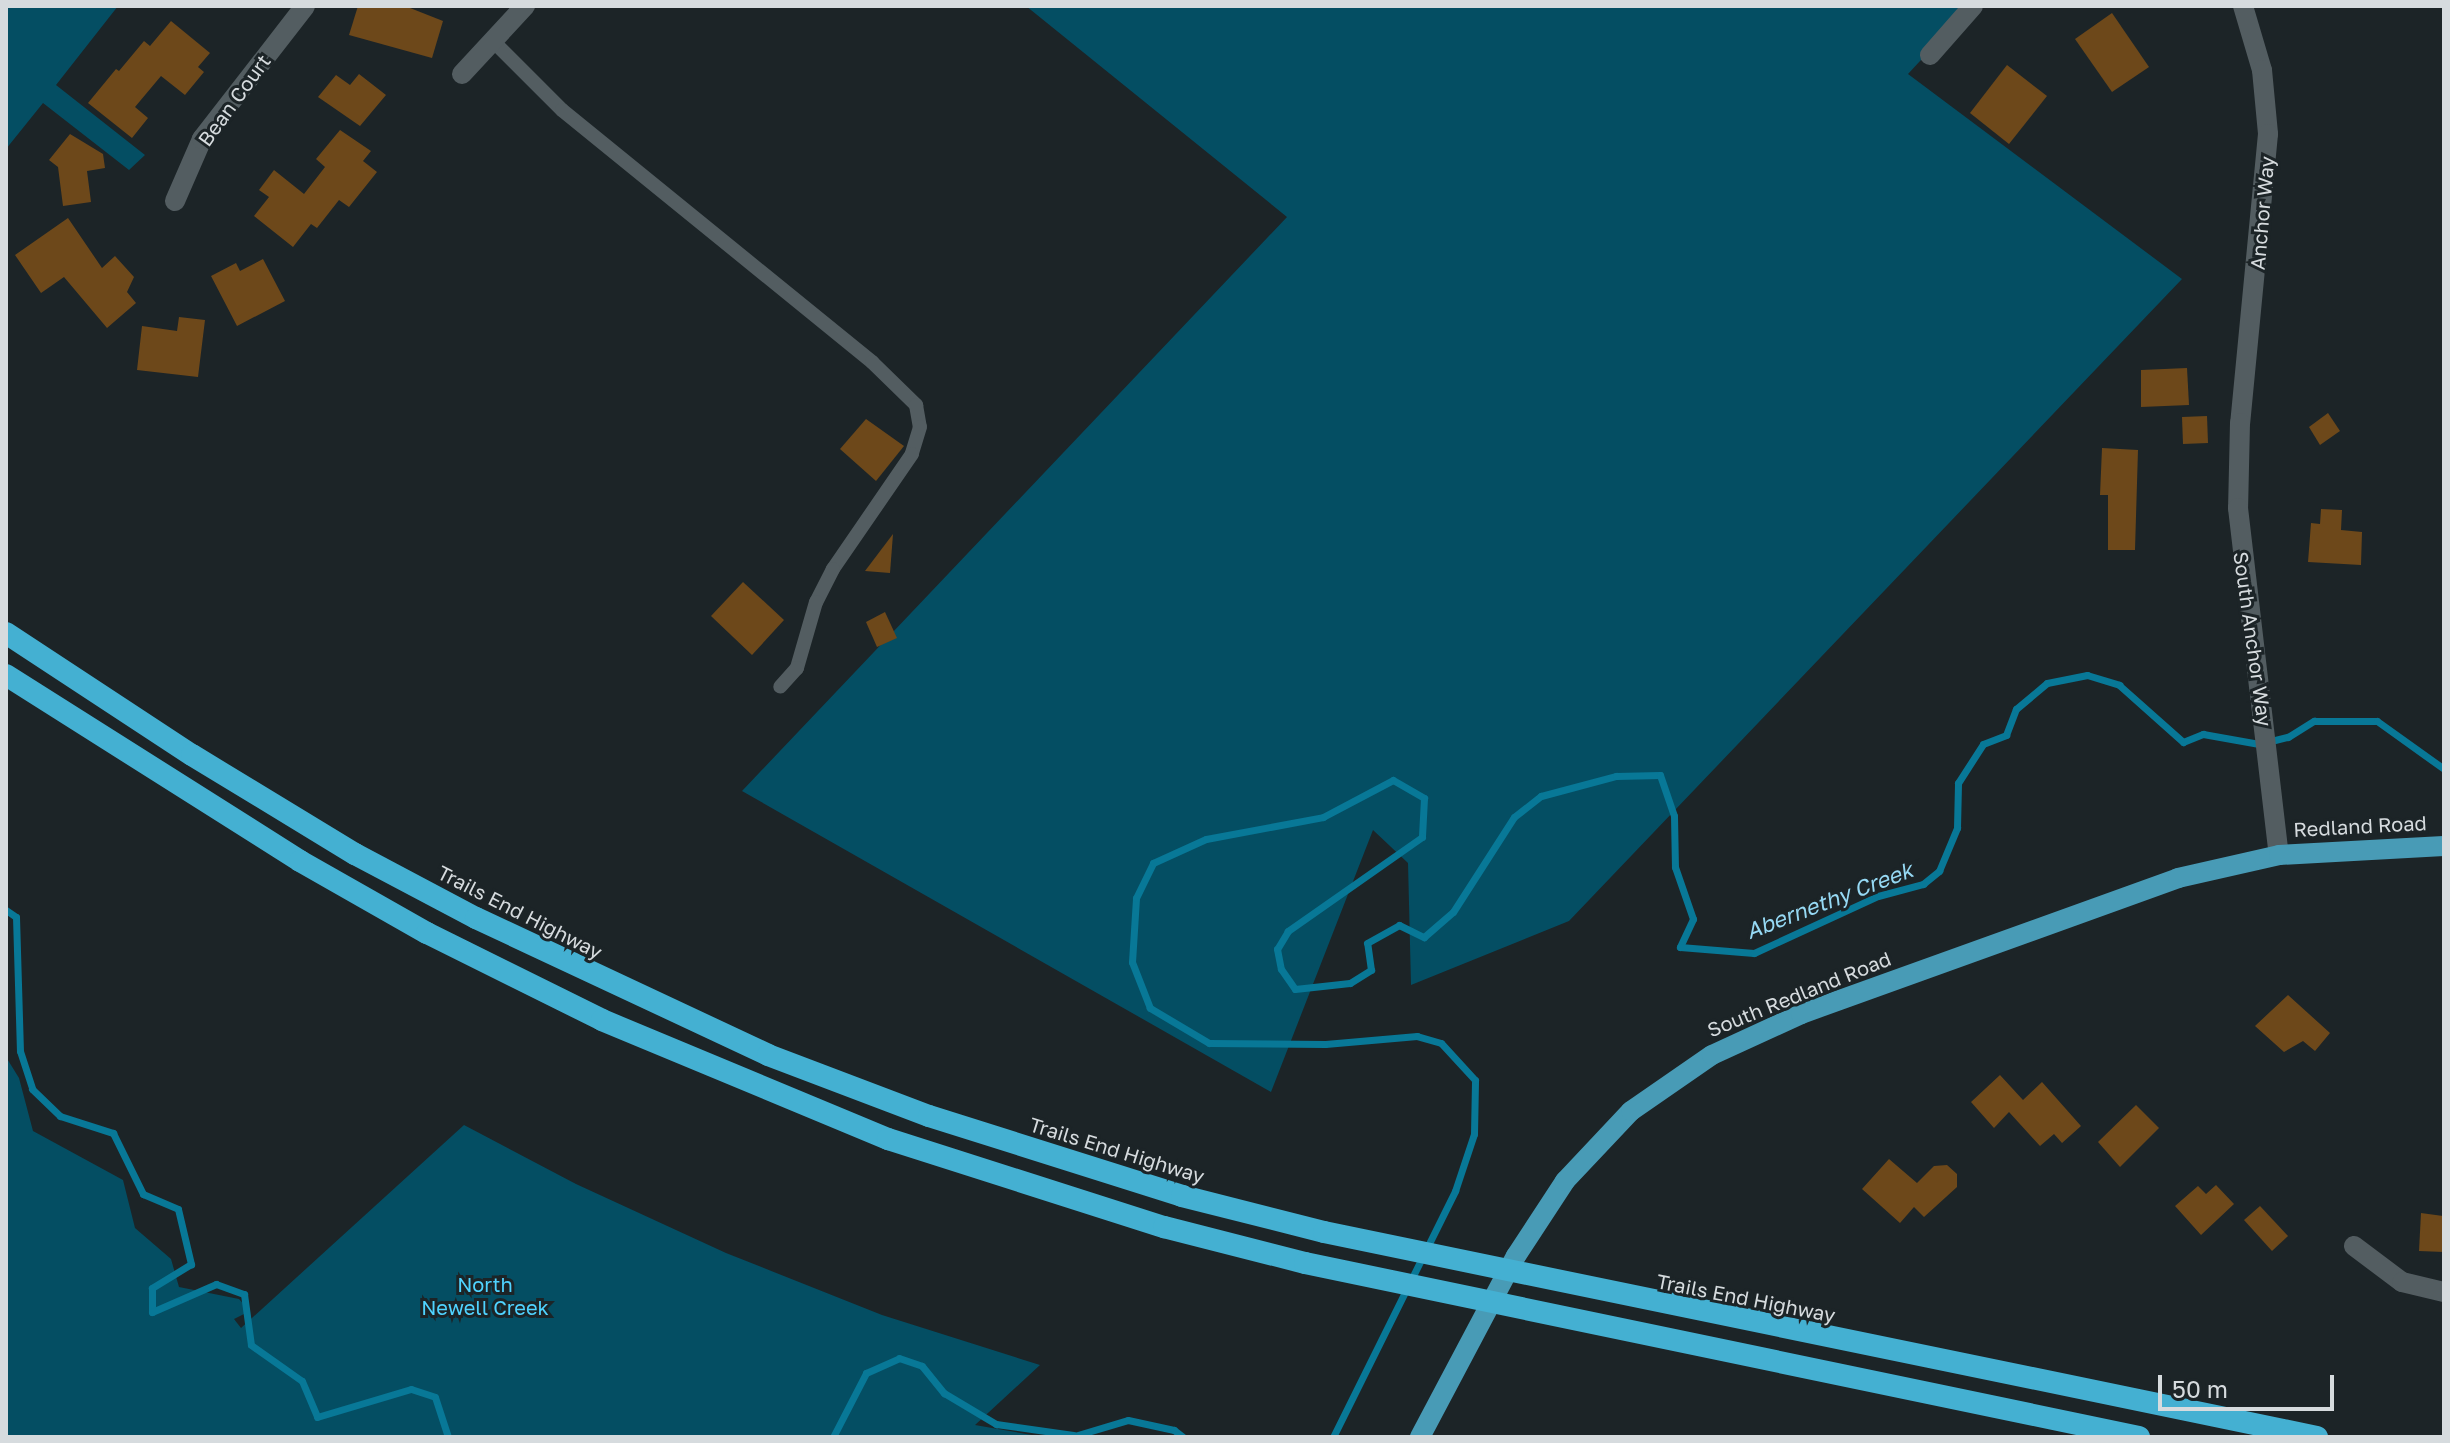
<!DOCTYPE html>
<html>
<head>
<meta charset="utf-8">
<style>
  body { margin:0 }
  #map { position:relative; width:2450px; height:1443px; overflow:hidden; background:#1c2427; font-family:"Golos Text",sans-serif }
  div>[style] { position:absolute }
  .green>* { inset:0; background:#044e63 }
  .stream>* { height:7px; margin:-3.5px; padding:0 3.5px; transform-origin:3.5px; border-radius:3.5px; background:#087897 }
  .building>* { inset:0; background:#6d481a }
  .service>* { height:14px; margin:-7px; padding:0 7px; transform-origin:7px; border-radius:7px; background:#535d61 }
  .minor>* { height:20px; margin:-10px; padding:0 10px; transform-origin:10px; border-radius:10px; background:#535d61 }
  .tertiary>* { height:20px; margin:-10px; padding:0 10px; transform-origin:10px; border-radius:10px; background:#535d61 }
  .primary>* { height:20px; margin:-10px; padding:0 10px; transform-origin:10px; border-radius:10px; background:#489bb6 }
  .trunk>* { height:22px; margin:-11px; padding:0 11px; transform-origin:11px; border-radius:11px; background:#44b0d2 }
  span { translate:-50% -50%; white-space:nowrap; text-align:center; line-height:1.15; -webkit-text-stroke:6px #1c2427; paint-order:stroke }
  .street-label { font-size:20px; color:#d6dbde }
  .park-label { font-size:20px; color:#4fd3ff }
  .water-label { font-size:22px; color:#96d9f4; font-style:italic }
  .frame { position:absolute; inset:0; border:8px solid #d6dbde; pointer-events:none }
  .scale { position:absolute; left:2158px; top:1375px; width:176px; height:36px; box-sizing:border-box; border:4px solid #d6dbde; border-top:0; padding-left:10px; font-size:24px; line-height:28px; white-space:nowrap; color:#d6dbde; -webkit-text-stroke:6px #1c2427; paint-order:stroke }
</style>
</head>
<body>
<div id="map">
  <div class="green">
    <i style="clip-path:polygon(6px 6px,118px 6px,56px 85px,145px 155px,129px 170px,43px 103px,6px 149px)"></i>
    <i style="clip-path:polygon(1026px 6px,1971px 6px,1908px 74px,2182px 279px,1569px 921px,1411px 985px,1408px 863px,1373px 830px,1271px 1092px,742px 791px,1287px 217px)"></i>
    <i style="clip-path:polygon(6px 1057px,19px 1078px,33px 1131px,123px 1180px,135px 1228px,171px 1259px,179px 1287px,239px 1299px,250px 1311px,234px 1319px,241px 1328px,464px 1125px,576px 1184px,726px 1253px,882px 1315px,1040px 1365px,975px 1425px,1043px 1437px,6px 1437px)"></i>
  </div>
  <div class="stream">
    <i style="left:6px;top:910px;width:12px;rotate:35deg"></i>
    <i style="left:16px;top:917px;width:134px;rotate:88.3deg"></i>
    <i style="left:20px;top:1051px;width:40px;rotate:72deg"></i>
    <i style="left:32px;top:1089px;width:39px;rotate:44deg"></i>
    <i style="left:60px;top:1116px;width:56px;rotate:17.8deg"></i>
    <i style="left:113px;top:1133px;width:68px;rotate:63.8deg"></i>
    <i style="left:143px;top:1194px;width:38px;rotate:23deg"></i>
    <i style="left:178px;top:1209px;width:57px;rotate:76.7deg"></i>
    <i style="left:191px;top:1264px;width:46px;rotate:148.4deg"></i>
    <i style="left:152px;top:1288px;width:24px;rotate:90deg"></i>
    <i style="left:152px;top:1312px;width:70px;rotate:-23.6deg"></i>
    <i style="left:216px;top:1284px;width:30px;rotate:20deg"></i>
    <i style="left:244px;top:1294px;width:51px;rotate:82.2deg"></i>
    <i style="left:251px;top:1345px;width:62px;rotate:35.2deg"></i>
    <i style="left:302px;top:1381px;width:39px;rotate:67deg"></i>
    <i style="left:317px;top:1417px;width:98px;rotate:-16.6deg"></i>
    <i style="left:411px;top:1389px;width:25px;rotate:18deg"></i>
    <i style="left:435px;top:1397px;width:42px;rotate:72deg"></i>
    <i style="left:833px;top:1437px;width:72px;rotate:-62.7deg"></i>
    <i style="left:866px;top:1373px;width:36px;rotate:-24deg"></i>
    <i style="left:899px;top:1358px;width:24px;rotate:19deg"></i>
    <i style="left:922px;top:1366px;width:35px;rotate:51deg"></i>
    <i style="left:944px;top:1393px;width:61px;rotate:30.8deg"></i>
    <i style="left:996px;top:1424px;width:78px;rotate:8.1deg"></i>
    <i style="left:1071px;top:1437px;width:59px;rotate:-16.6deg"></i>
    <i style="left:1128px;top:1420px;width:47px;rotate:12.3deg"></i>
    <i style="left:1174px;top:1430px;width:11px;rotate:38deg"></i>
    <i style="left:1333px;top:1437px;width:275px;rotate:-63.6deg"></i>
    <i style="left:1455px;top:1191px;width:60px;rotate:-71.6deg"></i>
    <i style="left:1474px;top:1134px;width:54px;rotate:-88.9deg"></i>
    <i style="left:1475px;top:1080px;width:50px;rotate:-132.6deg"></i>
    <i style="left:1441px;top:1043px;width:25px;rotate:-164deg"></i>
    <i style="left:1417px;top:1036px;width:92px;rotate:175deg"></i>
    <i style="left:1325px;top:1044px;width:116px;rotate:-179.5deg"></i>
    <i style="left:1209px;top:1043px;width:69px;rotate:-149.3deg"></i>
    <i style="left:1150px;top:1008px;width:49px;rotate:-111.4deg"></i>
    <i style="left:1132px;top:962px;width:64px;rotate:-86.4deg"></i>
    <i style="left:1136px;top:898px;width:39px;rotate:-64deg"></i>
    <i style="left:1153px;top:863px;width:58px;rotate:-24.4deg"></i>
    <i style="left:1206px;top:839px;width:119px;rotate:-10.6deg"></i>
    <i style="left:1323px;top:817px;width:79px;rotate:-27.9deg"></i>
    <i style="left:1393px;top:780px;width:36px;rotate:30deg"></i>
    <i style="left:1424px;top:798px;width:39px;rotate:93deg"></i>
    <i style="left:1422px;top:837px;width:164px;rotate:145deg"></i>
    <i style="left:1288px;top:931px;width:21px;rotate:121deg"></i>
    <i style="left:1277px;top:949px;width:20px;rotate:79deg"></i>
    <i style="left:1281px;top:969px;width:24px;rotate:55deg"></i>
    <i style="left:1295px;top:989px;width:55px;rotate:-6.2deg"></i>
    <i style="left:1350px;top:983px;width:25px;rotate:-32deg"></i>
    <i style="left:1371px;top:970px;width:27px;rotate:-98deg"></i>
    <i style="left:1367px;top:943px;width:37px;rotate:-29deg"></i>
    <i style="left:1399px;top:925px;width:28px;rotate:26deg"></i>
    <i style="left:1424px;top:937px;width:38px;rotate:-41deg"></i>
    <i style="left:1453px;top:912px;width:113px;rotate:-57.3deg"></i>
    <i style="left:1514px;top:817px;width:34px;rotate:-38deg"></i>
    <i style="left:1541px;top:796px;width:78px;rotate:-14.9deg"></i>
    <i style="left:1616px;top:776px;width:44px;rotate:-1.3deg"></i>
    <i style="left:1660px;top:775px;width:43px;rotate:71.1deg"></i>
    <i style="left:1674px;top:816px;width:51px;rotate:88.9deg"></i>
    <i style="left:1675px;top:867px;width:55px;rotate:70.9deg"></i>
    <i style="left:1693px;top:919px;width:31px;rotate:115deg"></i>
    <i style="left:1680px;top:947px;width:74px;rotate:4.6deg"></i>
    <i style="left:1754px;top:953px;width:136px;rotate:-24.7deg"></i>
    <i style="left:1878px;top:896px;width:47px;rotate:-14.9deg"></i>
    <i style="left:1923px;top:884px;width:21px;rotate:-39deg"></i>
    <i style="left:1939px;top:871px;width:47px;rotate:-67.3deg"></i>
    <i style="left:1957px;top:828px;width:45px;rotate:-88.7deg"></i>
    <i style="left:1958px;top:783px;width:46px;rotate:-57.3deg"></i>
    <i style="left:1983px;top:744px;width:25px;rotate:-21deg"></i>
    <i style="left:2006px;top:735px;width:28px;rotate:-69deg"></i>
    <i style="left:2016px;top:709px;width:40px;rotate:-40deg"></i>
    <i style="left:2047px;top:683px;width:41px;rotate:-11.3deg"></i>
    <i style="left:2087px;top:675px;width:34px;rotate:17deg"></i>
    <i style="left:2119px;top:685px;width:86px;rotate:41.7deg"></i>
    <i style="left:2183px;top:742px;width:22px;rotate:-22deg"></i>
    <i style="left:2203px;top:734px;width:57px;rotate:10.1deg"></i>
    <i style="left:2259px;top:744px;width:30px;rotate:-14deg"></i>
    <i style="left:2288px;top:737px;width:31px;rotate:-32deg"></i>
    <i style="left:2314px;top:721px;width:63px"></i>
    <i style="left:2377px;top:721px;width:82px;rotate:35.6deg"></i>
  </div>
  <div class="building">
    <i style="clip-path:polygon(358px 6px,405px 6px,443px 21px,432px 58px,349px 35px)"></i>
    <i style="clip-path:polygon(2112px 13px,2149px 67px,2112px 92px,2075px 39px)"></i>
    <i style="clip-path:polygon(171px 21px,210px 53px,198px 67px,204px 72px,185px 95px,161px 76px,135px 107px,148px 118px,132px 138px,88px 103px,116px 69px,119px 71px,144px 41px,150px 46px)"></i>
    <i style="clip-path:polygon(2007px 65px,2047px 96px,2009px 144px,1970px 113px)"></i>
    <i style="clip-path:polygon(359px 74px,386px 95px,360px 126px,318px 97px,336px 75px,350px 85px)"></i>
    <i style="clip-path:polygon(340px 130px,371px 151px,363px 161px,377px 172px,349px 207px,339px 200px,317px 228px,311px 224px,293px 247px,254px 216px,269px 197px,259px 190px,274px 170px,304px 194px,325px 167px,316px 159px)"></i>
    <i style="clip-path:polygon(70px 134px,103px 154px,105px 168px,87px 171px,91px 202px,63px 206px,58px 167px,49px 160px)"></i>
    <i style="clip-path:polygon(68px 218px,102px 268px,115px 256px,134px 277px,127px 292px,136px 303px,107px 328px,64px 277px,41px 293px,15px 255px)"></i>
    <i style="clip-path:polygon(263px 259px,285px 301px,237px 326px,211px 276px,236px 263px,240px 271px)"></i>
    <i style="clip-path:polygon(179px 317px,205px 320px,198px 377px,137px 370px,142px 326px,177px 331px)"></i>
    <i style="clip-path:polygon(2187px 368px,2189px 405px,2141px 407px,2141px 370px)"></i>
    <i style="clip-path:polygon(2328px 413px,2340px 431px,2320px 445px,2309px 427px)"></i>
    <i style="clip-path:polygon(2207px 416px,2208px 443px,2183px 444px,2182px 417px)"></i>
    <i style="clip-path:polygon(866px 419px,904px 446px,876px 481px,840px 449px)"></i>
    <i style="clip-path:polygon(2102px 448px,2138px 450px,2135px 550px,2108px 550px,2108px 495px,2100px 495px)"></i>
    <i style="clip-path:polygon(2321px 509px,2342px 510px,2341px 530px,2362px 532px,2361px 565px,2308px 562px,2311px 523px,2320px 524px)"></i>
    <i style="clip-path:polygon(893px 534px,890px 573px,865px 571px)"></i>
    <i style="clip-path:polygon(743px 582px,784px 620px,752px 655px,711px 616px)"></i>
    <i style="clip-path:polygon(885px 612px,897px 638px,877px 647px,866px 622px)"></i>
    <i style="clip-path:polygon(2288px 995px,2330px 1033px,2315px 1051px,2303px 1041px,2284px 1052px,2255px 1026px)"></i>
    <i style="clip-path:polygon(2000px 1075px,2023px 1100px,2042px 1082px,2081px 1126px,2062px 1143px,2054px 1134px,2040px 1146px,2009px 1112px,1994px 1128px,1971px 1102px)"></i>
    <i style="clip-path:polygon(2136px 1105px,2159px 1128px,2120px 1167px,2098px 1142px)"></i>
    <i style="clip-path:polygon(1889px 1159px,1917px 1183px,1934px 1166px,1947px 1165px,1957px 1174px,1957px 1187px,1924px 1217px,1914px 1207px,1900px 1223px,1862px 1189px)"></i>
    <i style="clip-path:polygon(2216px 1185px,2234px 1204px,2201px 1235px,2175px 1206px,2198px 1186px,2206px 1194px)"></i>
    <i style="clip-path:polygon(2260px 1206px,2288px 1236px,2272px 1251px,2244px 1220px)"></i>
    <i style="clip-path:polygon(2421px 1213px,2443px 1216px,2444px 1252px,2419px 1251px)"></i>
  </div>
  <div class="service">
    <i style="left:492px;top:40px;width:99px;rotate:45deg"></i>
    <i style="left:562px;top:110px;width:400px;rotate:39.1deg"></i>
    <i style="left:872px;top:362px;width:62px;rotate:44.3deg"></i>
    <i style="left:916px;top:405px;width:22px;rotate:80deg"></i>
    <i style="left:920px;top:427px;width:28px;rotate:107deg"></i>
    <i style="left:912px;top:454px;width:140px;rotate:124.5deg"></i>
    <i style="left:833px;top:569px;width:37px;rotate:117deg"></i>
    <i style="left:816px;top:602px;width:69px;rotate:106.1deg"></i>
    <i style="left:797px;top:668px;width:25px;rotate:132deg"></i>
  </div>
  <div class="minor">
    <i style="left:1930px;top:55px;width:65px;rotate:-48.7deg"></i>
    <i style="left:462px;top:74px;width:93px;rotate:-47.2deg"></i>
    <i style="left:175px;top:201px;width:68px;rotate:-66.5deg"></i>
    <i style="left:202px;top:139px;width:168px;rotate:-52.2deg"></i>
    <i style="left:2354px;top:1246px;width:60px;rotate:36.9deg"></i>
    <i style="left:2402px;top:1282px;width:43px;rotate:13.4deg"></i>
  </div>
  <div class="tertiary">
    <i style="left:2243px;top:6px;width:67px;rotate:73.5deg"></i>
    <i style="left:2262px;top:70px;width:64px;rotate:84.6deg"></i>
    <i style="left:2268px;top:134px;width:290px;rotate:95.5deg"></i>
    <i style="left:2240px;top:423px;width:85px;rotate:91.3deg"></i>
    <i style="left:2238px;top:508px;width:349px;rotate:83.3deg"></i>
  </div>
  <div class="primary">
    <i style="left:1420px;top:1437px;width:205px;rotate:-62.1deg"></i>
    <i style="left:1516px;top:1256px;width:90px;rotate:-56.8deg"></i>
    <i style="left:1565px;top:1181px;width:96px;rotate:-46.7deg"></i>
    <i style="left:1631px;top:1111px;width:98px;rotate:-34.7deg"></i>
    <i style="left:1712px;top:1055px;width:98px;rotate:-24.7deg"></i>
    <i style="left:1801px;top:1014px;width:401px;rotate:-19.8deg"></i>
    <i style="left:2178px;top:878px;width:104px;rotate:-12.8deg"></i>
    <i style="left:2279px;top:855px;width:165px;rotate:-3.1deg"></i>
  </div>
  <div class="trunk">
    <i style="left:6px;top:633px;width:222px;rotate:33.3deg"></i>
    <i style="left:192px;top:755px;width:191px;rotate:31.3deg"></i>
    <i style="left:355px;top:854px;width:137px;rotate:27.9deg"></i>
    <i style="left:476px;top:918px;width:323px;rotate:25.1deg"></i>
    <i style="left:768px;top:1055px;width:172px;rotate:20.8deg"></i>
    <i style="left:929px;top:1116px;width:265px;rotate:17.5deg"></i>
    <i style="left:1182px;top:1196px;width:146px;rotate:14.2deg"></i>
    <i style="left:1324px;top:1232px;width:1014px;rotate:11.66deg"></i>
    <i style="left:6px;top:675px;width:348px;rotate:32.3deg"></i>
    <i style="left:300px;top:861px;width:146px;rotate:29.6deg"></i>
    <i style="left:427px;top:933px;width:195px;rotate:26.4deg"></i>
    <i style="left:602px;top:1020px;width:310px;rotate:22.6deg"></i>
    <i style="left:888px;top:1139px;width:290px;rotate:17.7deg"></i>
    <i style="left:1164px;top:1227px;width:146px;rotate:14.3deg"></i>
    <i style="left:1305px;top:1263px;width:852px;rotate:11.78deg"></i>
  </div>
  <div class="street-label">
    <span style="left:234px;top:100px;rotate:-54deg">Bean Court</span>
    <span style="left:2262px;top:213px;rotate:-85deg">Anchor Way</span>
    <span style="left:2253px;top:639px;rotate:82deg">South Anchor Way</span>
    <span style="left:2360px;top:826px;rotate:-3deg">Redland Road</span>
    <span style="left:520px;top:912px;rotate:27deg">Trails End Highway</span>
    <span style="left:1799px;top:994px;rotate:-22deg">South Redland Road</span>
    <span style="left:1117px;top:1150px;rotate:17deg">Trails End Highway</span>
    <span style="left:1746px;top:1298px;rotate:11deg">Trails End Highway</span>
  </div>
  <div class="park-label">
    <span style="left:485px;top:1296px">North<br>Newell Creek</span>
  </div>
  <div class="water-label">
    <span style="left:1829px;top:900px;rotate:-21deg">Abernethy Creek</span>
  </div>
  <div class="frame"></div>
  <div class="scale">50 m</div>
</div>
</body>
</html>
